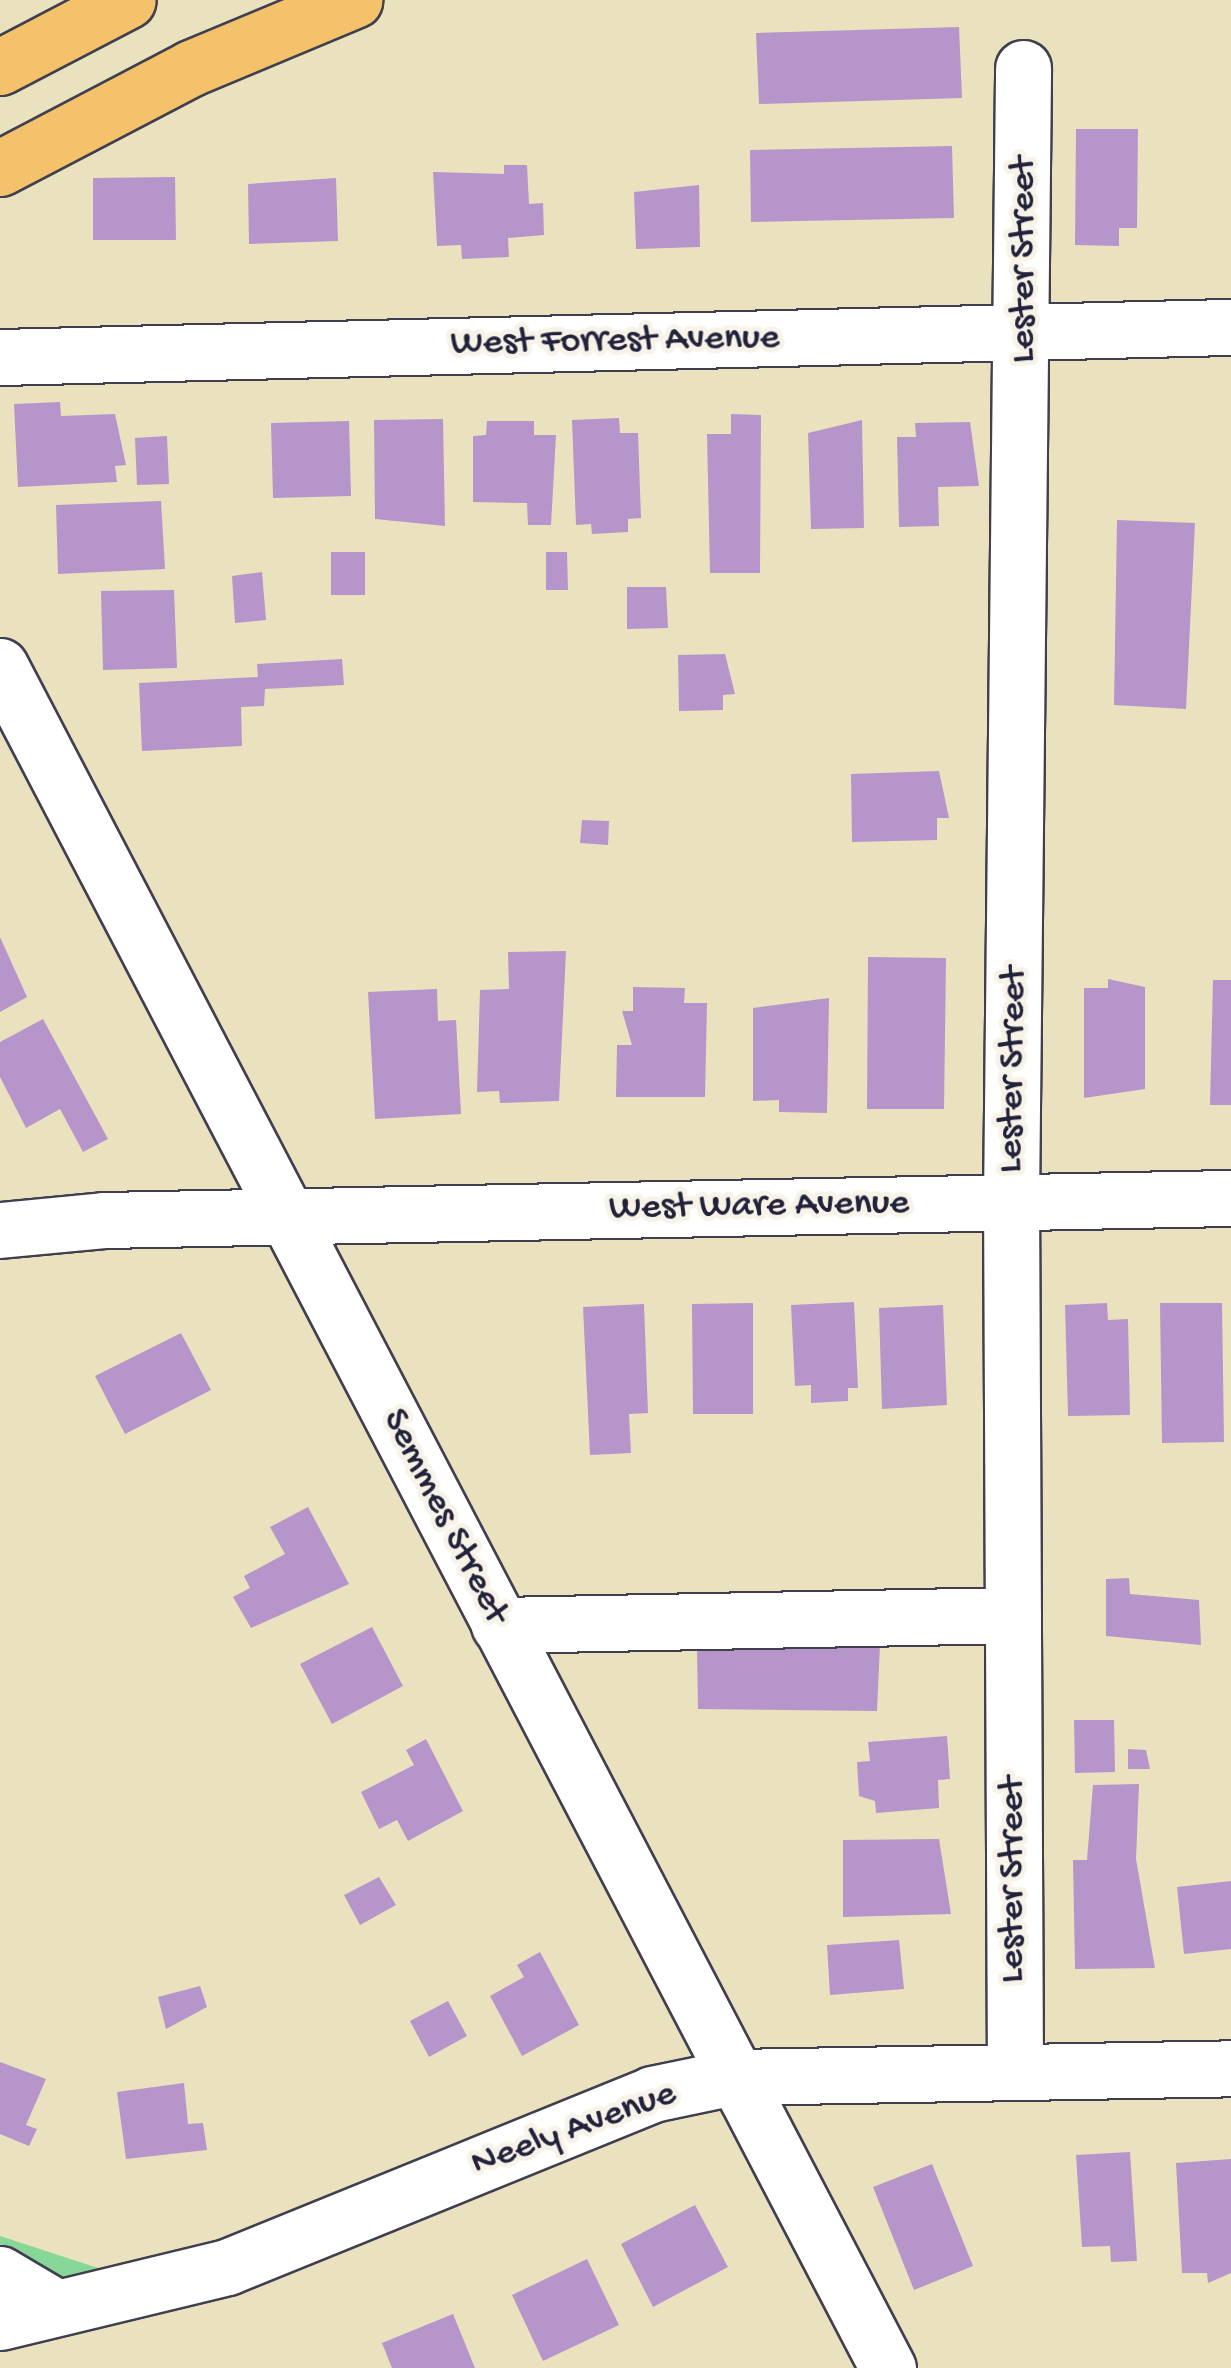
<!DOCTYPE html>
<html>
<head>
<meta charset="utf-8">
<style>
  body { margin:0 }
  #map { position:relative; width:1231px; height:2368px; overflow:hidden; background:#eae1bf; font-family:"Gochi Hand",sans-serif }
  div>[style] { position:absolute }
  .green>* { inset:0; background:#87d798 }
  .building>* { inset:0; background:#b696ca }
  .roads { filter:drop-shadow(2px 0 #403f4f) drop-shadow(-2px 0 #403f4f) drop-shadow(0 2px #403f4f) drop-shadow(0 -2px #403f4f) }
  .minor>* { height:55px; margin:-27.5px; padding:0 27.5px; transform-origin:27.5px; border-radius:27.5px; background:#fff }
  .major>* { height:55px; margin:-27.5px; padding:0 27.5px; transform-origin:27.5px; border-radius:27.5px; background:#f3c26a }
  span { translate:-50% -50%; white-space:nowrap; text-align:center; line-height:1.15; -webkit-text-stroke:10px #f7f3e8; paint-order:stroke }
  .street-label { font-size:38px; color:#22223b }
</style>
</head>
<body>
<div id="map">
  <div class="green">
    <i style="clip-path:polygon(0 2236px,144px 2283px,0 2314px)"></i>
  </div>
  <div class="building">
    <i style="clip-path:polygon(959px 27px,962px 98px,759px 104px,756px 33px)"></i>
    <i style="clip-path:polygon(1076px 129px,1138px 129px,1137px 228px,1119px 228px,1119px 246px,1075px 245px)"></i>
    <i style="clip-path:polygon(952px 146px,954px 218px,751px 222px,750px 150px)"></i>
    <i style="clip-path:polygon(504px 165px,527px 165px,529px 204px,543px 203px,544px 235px,508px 238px,509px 257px,462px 259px,461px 245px,437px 246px,433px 172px,504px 174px)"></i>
    <i style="clip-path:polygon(175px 177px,176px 240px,93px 240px,93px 178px)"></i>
    <i style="clip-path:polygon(336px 178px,338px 241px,249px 244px,248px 184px)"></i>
    <i style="clip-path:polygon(699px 185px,700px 247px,636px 249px,634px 192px)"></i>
    <i style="clip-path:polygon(60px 402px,61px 416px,115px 414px,126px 465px,115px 466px,117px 482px,18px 487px,14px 404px)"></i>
    <i style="clip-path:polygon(731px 414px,761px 415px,760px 573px,710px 573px,707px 434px,731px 434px)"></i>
    <i style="clip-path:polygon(619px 418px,620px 433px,638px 433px,641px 518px,628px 519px,628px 532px,592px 534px,591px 524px,576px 525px,572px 420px)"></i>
    <i style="clip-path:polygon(443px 419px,445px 526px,375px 519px,374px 420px)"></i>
    <i style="clip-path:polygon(862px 420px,864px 528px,811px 529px,808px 433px)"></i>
    <i style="clip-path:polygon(349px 421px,351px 496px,273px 498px,271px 423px)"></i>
    <i style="clip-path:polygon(487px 421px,534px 421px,534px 435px,556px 435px,551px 525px,528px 525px,527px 503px,473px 502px,473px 436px,486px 435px)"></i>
    <i style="clip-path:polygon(970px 422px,979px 486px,938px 487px,939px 526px,899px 527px,897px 437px,916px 437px,915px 423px)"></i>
    <i style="clip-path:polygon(167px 436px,169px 484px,137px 485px,135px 438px)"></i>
    <i style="clip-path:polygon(161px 501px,165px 569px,58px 574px,56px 505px)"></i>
    <i style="clip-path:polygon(1117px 520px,1195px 523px,1186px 709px,1114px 705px)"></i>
    <i style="clip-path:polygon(331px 552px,365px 552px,365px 595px,331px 595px)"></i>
    <i style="clip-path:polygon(546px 552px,567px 552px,568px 590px,546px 590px)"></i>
    <i style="clip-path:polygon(262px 572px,266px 620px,235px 623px,232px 576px)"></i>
    <i style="clip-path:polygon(627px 587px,666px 587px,668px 628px,627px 629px)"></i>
    <i style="clip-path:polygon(174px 590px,177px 668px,103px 670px,101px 591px)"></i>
    <i style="clip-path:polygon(725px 654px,735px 694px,723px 695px,723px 710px,679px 711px,678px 655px)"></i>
    <i style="clip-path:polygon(342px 659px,344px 685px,265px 689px,264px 706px,241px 707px,242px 746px,142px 751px,139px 683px,258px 677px,257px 664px)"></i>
    <i style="clip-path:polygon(939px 771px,949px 818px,937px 818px,937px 840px,852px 842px,851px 774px)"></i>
    <i style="clip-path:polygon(582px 820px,609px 821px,608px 845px,580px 843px)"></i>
    <i style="clip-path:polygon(0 937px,27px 997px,0 1012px)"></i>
    <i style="clip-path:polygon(566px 951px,559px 1101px,500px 1103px,499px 1091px,477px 1092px,480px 990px,509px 989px,508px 952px)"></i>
    <i style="clip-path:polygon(868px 957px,946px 958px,944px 1109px,867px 1109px)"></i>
    <i style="clip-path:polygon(1108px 979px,1145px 987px,1145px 1089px,1084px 1098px,1084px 988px,1108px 988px)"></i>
    <i style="clip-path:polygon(1213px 980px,1231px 980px,1231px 1105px,1210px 1105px)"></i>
    <i style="clip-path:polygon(633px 987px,685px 988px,684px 1003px,707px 1003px,705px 1097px,616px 1097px,617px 1045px,632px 1045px,622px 1011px,633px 1011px)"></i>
    <i style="clip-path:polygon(437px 989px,438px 1021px,456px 1020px,461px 1114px,375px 1119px,368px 992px)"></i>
    <i style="clip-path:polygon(829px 998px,827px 1113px,779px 1112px,779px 1100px,753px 1101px,753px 1008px)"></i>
    <i style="clip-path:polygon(43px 1019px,108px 1139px,83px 1152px,60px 1109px,26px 1128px,0 1077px,0 1042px)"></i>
    <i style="clip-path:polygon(854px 1302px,858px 1388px,848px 1388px,848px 1401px,811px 1403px,811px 1385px,795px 1386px,791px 1305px)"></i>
    <i style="clip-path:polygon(753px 1303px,753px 1414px,693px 1414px,692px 1304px)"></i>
    <i style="clip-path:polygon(1107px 1303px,1108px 1320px,1128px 1319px,1130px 1415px,1068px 1416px,1065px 1305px)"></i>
    <i style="clip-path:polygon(1160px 1303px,1222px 1303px,1224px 1442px,1162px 1443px)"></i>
    <i style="clip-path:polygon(644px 1304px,648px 1413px,629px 1414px,631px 1453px,590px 1455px,583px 1307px)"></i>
    <i style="clip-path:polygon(943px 1305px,947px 1405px,882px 1409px,879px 1308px)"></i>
    <i style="clip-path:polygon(181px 1333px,211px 1390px,125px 1434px,95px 1376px)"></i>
    <i style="clip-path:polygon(308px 1507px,349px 1584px,251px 1628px,233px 1597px,250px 1588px,244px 1576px,285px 1554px,270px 1527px)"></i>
    <i style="clip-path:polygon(1129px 1578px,1130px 1594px,1199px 1600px,1201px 1645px,1106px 1636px,1106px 1579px)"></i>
    <i style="clip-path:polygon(372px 1627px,403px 1686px,332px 1724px,300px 1664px)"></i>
    <i style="clip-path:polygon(880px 1645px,877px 1711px,698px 1709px,697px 1649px)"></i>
    <i style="clip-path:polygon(1074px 1720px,1114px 1720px,1115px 1772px,1075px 1773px)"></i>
    <i style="clip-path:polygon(947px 1736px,950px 1779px,938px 1780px,939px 1808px,876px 1813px,875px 1801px,859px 1796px,857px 1762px,870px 1761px,868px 1742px)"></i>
    <i style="clip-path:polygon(426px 1739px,463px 1811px,408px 1841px,397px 1820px,379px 1829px,361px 1792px,414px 1765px,406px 1750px)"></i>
    <i style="clip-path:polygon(1128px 1749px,1146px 1750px,1150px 1769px,1128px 1769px)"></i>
    <i style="clip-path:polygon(1139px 1784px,1136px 1859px,1155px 1968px,1075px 1969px,1073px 1860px,1087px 1860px,1093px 1785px)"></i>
    <i style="clip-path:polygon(939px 1839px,951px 1914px,843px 1917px,843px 1840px)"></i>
    <i style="clip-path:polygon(379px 1877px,396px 1905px,360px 1925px,344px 1895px)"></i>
    <i style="clip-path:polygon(1231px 1881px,1231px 1949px,1184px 1954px,1177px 1887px)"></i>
    <i style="clip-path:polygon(899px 1940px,904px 1989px,830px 1995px,827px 1945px)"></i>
    <i style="clip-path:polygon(540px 1952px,579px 2025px,522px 2056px,490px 1996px,524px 1977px,517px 1965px)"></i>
    <i style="clip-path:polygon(200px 1986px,207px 2007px,166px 2029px,158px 1997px)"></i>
    <i style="clip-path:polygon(448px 2001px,467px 2036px,429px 2057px,410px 2021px)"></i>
    <i style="clip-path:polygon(0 2062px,46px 2079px,26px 2125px,37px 2129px,29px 2146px,0 2134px)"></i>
    <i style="clip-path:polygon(184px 2083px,188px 2124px,203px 2123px,207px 2150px,126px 2159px,117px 2092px)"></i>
    <i style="clip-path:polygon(1130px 2152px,1137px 2261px,1111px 2262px,1110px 2246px,1082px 2247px,1076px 2155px)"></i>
    <i style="clip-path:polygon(1231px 2159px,1231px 2273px,1208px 2283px,1207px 2273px,1182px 2273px,1176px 2163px)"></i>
    <i style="clip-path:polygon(932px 2164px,973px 2266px,914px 2290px,873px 2187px)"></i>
    <i style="clip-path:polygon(695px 2205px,728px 2267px,653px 2307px,621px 2244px)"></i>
    <i style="clip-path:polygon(587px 2259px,619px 2325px,543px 2361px,512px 2295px)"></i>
    <i style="clip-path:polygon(453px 2314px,475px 2368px,392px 2368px,382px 2343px)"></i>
  </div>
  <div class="roads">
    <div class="minor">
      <i style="left:0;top:357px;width:1231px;rotate:-1.4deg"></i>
      <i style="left:0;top:666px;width:1920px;rotate:62.45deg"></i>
      <i style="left:0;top:1230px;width:104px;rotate:-5.5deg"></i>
      <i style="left:104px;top:1220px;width:1127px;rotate:-1.12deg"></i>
      <i style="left:499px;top:1625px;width:514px;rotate:-1.11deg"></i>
      <i style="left:1015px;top:2072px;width:870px;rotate:-90.26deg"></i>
      <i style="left:1011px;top:1202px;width:1134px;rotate:-89.39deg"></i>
      <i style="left:0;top:2274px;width:61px;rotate:30.8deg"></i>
      <i style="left:0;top:2322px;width:234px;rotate:-13.6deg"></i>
      <i style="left:227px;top:2267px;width:459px;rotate:-22.1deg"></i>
      <i style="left:652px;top:2094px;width:84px;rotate:-11.7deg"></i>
      <i style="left:734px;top:2077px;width:497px;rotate:-1deg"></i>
    </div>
    <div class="major">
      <i style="left:0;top:67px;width:144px;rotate:-27.6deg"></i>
      <i style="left:0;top:168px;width:216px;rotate:-27.6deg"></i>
      <i style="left:191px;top:68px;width:177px;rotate:-22.6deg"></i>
    </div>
  </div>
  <div class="street-label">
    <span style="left:1025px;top:260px;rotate:-90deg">Lester Street</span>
    <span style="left:615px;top:342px;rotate:-1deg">West Forrest Avenue</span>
    <span style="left:1014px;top:1070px;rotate:-89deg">Lester Street</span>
    <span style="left:759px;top:1207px;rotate:-1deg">West Ware Avenue</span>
    <span style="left:444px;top:1517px;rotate:63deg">Semmes Street</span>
    <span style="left:1014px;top:1880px;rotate:-90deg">Lester Street</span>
    <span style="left:574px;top:2130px;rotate:-20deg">Neely Avenue</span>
  </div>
</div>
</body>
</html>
